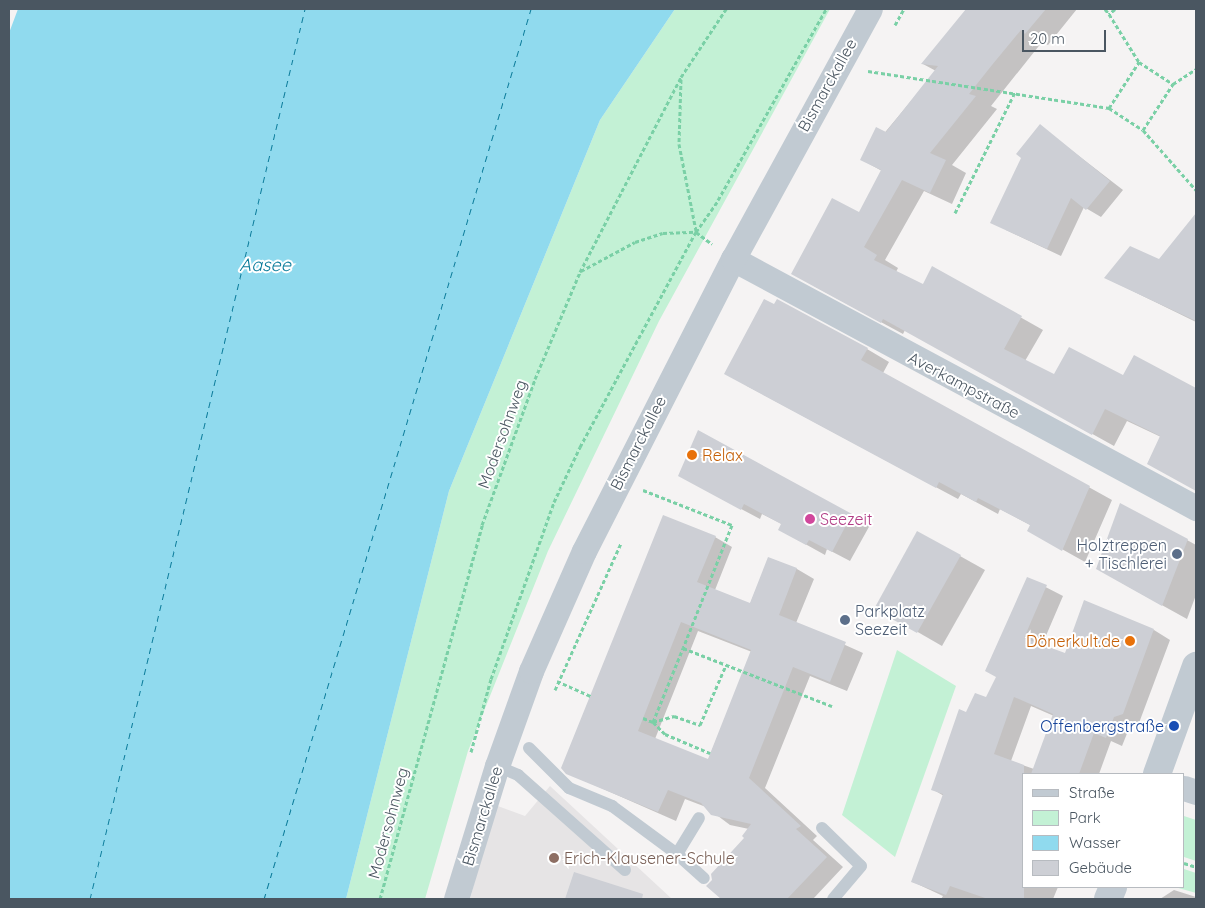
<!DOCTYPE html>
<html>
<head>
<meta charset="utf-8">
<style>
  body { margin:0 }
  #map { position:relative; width:1205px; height:908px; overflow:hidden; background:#f5f3f3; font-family:Quicksand,sans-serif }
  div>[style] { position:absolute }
  .education>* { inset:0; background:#e6e4e5 }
  .green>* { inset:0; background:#c3f1d5 }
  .water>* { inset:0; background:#90daee }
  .shadow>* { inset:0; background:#0003 }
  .ferry>* { height:1px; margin-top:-0.5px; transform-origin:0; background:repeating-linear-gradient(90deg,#0c7c9b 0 6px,transparent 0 11px) }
  .building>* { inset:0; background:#cdcfd5 }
  .path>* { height:3px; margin-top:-1.5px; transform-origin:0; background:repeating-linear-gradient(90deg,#7ad0a6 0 4px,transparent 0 6.5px) }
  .service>* { height:12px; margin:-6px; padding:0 6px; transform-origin:6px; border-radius:6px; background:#c1cad2 }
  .minor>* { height:25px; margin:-12.5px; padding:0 12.5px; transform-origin:12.5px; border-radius:12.5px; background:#c1cad2 }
  .tertiary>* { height:28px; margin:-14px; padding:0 14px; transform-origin:14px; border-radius:14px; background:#c1cad2 }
  .dots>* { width:14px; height:14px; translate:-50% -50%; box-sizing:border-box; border:2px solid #fff; border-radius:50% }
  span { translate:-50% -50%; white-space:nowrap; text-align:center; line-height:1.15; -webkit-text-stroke:4px #fff; paint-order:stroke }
  .street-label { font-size:16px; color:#4a5661 }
  .food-label { font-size:16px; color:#c56008 }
  .left { translate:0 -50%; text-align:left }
  .right { translate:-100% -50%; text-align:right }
  .hotel-label { font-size:16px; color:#b23c85 }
  .service-label { font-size:16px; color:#4e5e75 }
  .transit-label { font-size:16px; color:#164399 }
  .education-label { font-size:16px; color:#785e54 }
  .water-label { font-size:18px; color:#0c7c9b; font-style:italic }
  .frame { position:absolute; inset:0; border:10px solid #4a5661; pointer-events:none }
  .legend { position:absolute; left:1022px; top:773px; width:162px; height:115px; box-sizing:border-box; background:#fff; border:1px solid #b7bbc0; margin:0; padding:6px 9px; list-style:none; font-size:15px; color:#4a5661 }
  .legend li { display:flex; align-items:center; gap:10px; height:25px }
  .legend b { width:25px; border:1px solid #b7bbc0 }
  .scale { position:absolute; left:1022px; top:30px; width:84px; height:22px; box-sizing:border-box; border:2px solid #4a5661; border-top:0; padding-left:6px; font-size:15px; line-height:18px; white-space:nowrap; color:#4a5661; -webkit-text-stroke:4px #fff; paint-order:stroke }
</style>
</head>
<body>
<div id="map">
  <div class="education">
    <i style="clip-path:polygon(550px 786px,672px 899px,470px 899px,495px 805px,525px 816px)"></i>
  </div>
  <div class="green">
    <i style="clip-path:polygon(675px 9px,830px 9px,659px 321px,548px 551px,468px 751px,425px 899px,346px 899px,449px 491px,600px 120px)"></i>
    <i style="clip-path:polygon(897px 650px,956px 686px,895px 857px,842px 815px)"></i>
    <i style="clip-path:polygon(1184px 816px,1196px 820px,1196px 861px,1184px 857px)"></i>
    <i style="clip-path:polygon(1184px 869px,1196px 873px,1196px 893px,1175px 887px,1184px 887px)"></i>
  </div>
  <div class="water">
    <i style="clip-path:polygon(18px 9px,675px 9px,600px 120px,449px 491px,346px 899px,9px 899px,9px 33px)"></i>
  </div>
  <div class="shadow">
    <i style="clip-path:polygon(967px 9px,1077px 9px,1048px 45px,1042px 42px,991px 106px,997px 109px,952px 165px,966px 173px,952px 204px,924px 191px,885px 260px,898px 268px,896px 272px,923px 285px,933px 268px,1043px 330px,1025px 361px,1055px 376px,1124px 377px,1134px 356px,1196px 389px,1196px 490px,1148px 463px,1161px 437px,1127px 421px,1114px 446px,905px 330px,903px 334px,814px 286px,859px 214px,882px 171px,862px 160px,936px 71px,923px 64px)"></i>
    <i style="clip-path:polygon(1040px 126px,1123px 190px,1101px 217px,1084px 207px,1061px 256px,1006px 230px)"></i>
    <i style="clip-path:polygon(1196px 215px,1196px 322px,1106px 278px,1160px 261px)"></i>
    <i style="clip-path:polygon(867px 349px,889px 362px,883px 373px,1112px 500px,1085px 562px,1051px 543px,1032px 526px,1000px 509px,998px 514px,961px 494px,958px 499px,747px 386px)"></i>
    <i style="clip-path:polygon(698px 486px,851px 515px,870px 525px,850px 561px,827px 549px,825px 555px,798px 540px,782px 524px,762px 514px,760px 519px)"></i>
    <i style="clip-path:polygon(evenodd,715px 537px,732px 547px,715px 590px,750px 604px,769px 558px,797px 569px,814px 579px,796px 623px,863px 653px,847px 691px,810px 676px,765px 788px,817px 836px,813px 840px,843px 867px,813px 899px,723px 899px,708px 886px,746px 838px,749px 829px,730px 825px,706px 807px,685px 799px,676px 821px,567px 773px,715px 537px,698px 631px,752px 652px,708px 760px,655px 739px,698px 631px)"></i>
    <i style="clip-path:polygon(1187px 540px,1196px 545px,1196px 595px,1187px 619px,1122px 583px)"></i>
    <i style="clip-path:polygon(960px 556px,985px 570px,942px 646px,876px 608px)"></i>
    <i style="clip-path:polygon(evenodd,1028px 578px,1063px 596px,1042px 645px,1066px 655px,1154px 630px,1170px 640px,1139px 723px,1130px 726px,1122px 746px,1111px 741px,1099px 774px,1024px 774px,1024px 887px,1058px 887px,1053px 899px,941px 899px,943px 896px,913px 882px,944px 796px,932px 789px,967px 714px,986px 699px,997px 677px,1028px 578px,1031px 706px,1054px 716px,1034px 769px,1011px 761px,1031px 706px)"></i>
    <i style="clip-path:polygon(575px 874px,629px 895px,627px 899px,567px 899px)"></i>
    <i style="clip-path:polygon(1174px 890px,1196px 897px,1196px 899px,1160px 899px)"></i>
  </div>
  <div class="ferry">
    <i style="left:90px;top:899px;width:916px;rotate:-76.42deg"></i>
    <i style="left:264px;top:899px;width:929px;rotate:-73.3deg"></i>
  </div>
  <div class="building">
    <i style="clip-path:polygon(966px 9px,1046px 9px,1025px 34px,1021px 30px,992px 65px,969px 94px,976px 96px,930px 153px,946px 160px,930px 193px,902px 180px,864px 247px,877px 255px,874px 260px,923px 284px,932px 266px,1022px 316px,1004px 349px,1054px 374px,1069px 347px,1123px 375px,1134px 355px,1196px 388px,1196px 491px,1147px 464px,1160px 436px,1105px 409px,1092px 435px,883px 319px,881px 323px,791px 274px,832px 198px,859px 212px,881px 170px,860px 160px,876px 127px,886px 132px,938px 66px,921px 64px)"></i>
    <i style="clip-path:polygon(1040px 124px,1110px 181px,1086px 210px,1071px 198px,1047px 249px,990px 223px,1021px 158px,1016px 154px)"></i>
    <i style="clip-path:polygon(1196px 213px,1196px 321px,1104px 278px,1130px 246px,1159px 259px)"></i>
    <i style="clip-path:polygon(764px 299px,774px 304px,777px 299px,868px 348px,861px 360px,1090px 486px,1062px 551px,1027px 531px,1030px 525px,978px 498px,976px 502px,939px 482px,936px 488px,724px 374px)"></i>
    <i style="clip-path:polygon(698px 430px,852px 514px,832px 552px,809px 540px,806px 545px,778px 530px,781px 524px,744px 504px,741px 510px,678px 476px)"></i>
    <i style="clip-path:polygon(1120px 503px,1188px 539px,1162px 606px,1096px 569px)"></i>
    <i style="clip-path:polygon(evenodd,663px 515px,716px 536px,697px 582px,750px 603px,768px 557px,797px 568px,779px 615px,846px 642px,830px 682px,793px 667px,749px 778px,801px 826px,796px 829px,827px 857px,787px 899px,721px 899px,706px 886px,712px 880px,711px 874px,744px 838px,742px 836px,751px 824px,711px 815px,701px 803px,668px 790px,658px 812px,566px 774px,561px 768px,663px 515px,681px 622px,751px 650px,708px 759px,638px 731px,681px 622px)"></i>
    <i style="clip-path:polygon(917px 531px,961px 555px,917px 633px,874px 609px)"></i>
    <i style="clip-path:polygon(1027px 577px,1047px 585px,1024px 638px,1065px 653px,1084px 600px,1154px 629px,1123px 714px,1114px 717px,1106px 738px,1094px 733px,1079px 774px,1031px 774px,1053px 714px,1014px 697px,994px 754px,1024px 765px,1024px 899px,988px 899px,950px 886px,946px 895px,911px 882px,943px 794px,931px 790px,959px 709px,966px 712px,975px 693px,986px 697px,996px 677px,985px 671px)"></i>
    <i style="clip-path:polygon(574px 872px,643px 894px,642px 899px,565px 899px)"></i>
  </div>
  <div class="path">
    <i style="left:1105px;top:9px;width:6px;rotate:51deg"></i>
    <i style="left:1115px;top:9px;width:8px;rotate:140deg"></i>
    <i style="left:1109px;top:14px;width:57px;rotate:58deg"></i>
    <i style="left:1139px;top:62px;width:40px;rotate:32.9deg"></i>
    <i style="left:895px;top:25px;width:18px;rotate:-61deg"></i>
    <i style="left:868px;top:71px;width:244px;rotate:8.7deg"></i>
    <i style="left:1109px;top:108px;width:40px;rotate:32.9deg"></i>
    <i style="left:1143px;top:130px;width:80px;rotate:48.5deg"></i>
    <i style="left:681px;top:79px;width:65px;rotate:91.8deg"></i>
    <i style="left:679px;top:144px;width:89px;rotate:78.9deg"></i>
    <i style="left:1109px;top:108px;width:55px;rotate:-56.9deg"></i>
    <i style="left:1143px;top:130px;width:55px;rotate:-56.9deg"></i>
    <i style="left:1173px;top:84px;width:27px;rotate:-33deg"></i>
    <i style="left:955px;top:213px;width:135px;rotate:-63.6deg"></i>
    <i style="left:581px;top:271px;width:61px;rotate:-28.2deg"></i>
    <i style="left:635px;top:242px;width:29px;rotate:-18deg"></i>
    <i style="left:663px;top:233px;width:33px;rotate:-2deg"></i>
    <i style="left:696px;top:232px;width:20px;rotate:37deg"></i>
    <i style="left:643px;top:490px;width:96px;rotate:21.5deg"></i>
    <i style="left:732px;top:525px;width:132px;rotate:111.7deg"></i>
    <i style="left:683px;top:648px;width:160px;rotate:21.3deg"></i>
    <i style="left:557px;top:681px;width:37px;rotate:24deg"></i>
    <i style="left:555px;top:690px;width:161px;rotate:-65.8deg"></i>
    <i style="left:643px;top:718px;width:11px;rotate:22deg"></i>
    <i style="left:653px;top:722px;width:80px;rotate:-67.9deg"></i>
    <i style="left:653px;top:722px;width:22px;rotate:-16deg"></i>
    <i style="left:674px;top:716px;width:28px;rotate:19deg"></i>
    <i style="left:700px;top:725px;width:65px;rotate:-66.6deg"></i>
    <i style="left:653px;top:722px;width:17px;rotate:45deg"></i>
    <i style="left:665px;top:734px;width:49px;rotate:22.9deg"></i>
    <i style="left:471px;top:752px;width:76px;rotate:-74.7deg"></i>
    <i style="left:491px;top:679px;width:188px;rotate:-70.4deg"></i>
    <i style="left:554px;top:502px;width:61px;rotate:-64.7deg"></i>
    <i style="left:580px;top:447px;width:244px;rotate:-61.7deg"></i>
    <i style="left:696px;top:232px;width:39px;rotate:-55deg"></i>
    <i style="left:718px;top:200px;width:219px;rotate:-60.5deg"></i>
    <i style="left:717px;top:862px;width:5px;rotate:-37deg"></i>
    <i style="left:721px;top:859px;width:3px;rotate:45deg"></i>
    <i style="left:1184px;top:863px;width:13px;rotate:18deg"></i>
    <i style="left:380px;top:899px;width:388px;rotate:-74.7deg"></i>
    <i style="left:482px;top:525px;width:155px;rotate:-70deg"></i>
    <i style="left:535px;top:379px;width:116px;rotate:-67.2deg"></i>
    <i style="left:580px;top:272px;width:220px;rotate:-62.6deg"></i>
    <i style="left:681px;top:77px;width:82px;rotate:-56.5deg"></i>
  </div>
  <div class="service">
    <i style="left:529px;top:748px;width:57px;rotate:45deg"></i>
    <i style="left:569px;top:788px;width:47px;rotate:22.7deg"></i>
    <i style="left:612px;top:806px;width:81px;rotate:36.4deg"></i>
    <i style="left:677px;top:854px;width:36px;rotate:42deg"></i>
    <i style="left:497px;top:766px;width:23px;rotate:23deg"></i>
    <i style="left:518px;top:775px;width:143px;rotate:41.6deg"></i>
    <i style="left:822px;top:828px;width:54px;rotate:44.3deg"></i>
    <i style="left:861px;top:866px;width:43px;rotate:130.3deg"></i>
    <i style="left:677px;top:854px;width:42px;rotate:-58.6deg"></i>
  </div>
  <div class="minor">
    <i style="left:733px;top:259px;width:526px;rotate:28.27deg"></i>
    <i style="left:1184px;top:788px;width:13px;rotate:18deg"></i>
    <i style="left:456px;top:899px;width:139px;rotate:-72.9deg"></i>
    <i style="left:497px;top:766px;width:101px;rotate:-70.3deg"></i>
    <i style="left:531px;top:671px;width:131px;rotate:-66.2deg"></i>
    <i style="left:584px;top:551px;width:328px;rotate:-63deg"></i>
    <i style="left:733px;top:259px;width:285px;rotate:-61.3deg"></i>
  </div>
  <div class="tertiary">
    <i style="left:1157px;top:774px;width:115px;rotate:-70.1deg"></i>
    <i style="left:1108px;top:899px;width:13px;rotate:-67deg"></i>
  </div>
  <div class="dots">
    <i style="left:692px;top:455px;background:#e8710a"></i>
    <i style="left:810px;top:519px;background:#d1479c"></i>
    <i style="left:1177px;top:554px;background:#5c6f8a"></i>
    <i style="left:845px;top:620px;background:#5c6f8a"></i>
    <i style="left:1130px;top:641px;background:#e8710a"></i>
    <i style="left:1174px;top:726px;background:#1a4fb4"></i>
    <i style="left:554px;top:858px;background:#8d6e63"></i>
  </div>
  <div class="street-label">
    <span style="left:827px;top:85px;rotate:-61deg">Bismarckallee</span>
    <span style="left:964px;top:385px;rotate:28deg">Averkampstraße</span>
    <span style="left:502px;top:434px;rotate:-70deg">Modersohnweg</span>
    <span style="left:638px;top:443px;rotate:-63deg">Bismarckallee</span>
    <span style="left:482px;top:816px;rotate:-73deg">Bismarckallee</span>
    <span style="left:388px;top:823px;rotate:-75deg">Modersohnweg</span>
  </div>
  <div class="food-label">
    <span class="left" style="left:702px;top:455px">Relax</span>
    <span class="right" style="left:1120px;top:641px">Dönerkult.de</span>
  </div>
  <div class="hotel-label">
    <span class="left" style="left:820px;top:519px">Seezeit</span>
  </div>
  <div class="service-label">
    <span class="right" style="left:1167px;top:554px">Holztreppen<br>+ Tischlerei</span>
    <span class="left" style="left:855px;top:620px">Parkplatz<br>Seezeit</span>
  </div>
  <div class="transit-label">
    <span class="right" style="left:1164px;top:726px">Offenbergstraße</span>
  </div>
  <div class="education-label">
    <span class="left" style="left:564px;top:858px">Erich-Klausener-Schule</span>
  </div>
  <div class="water-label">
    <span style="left:265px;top:265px">Aasee</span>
  </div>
  <div class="frame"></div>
  <ul class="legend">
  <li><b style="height:6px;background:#c1cad2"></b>Straße</li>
  <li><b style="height:14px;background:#c3f1d5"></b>Park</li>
  <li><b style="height:14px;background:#90daee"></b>Wasser</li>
  <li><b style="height:14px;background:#cdcfd5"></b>Gebäude</li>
  </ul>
  <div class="scale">20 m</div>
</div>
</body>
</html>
